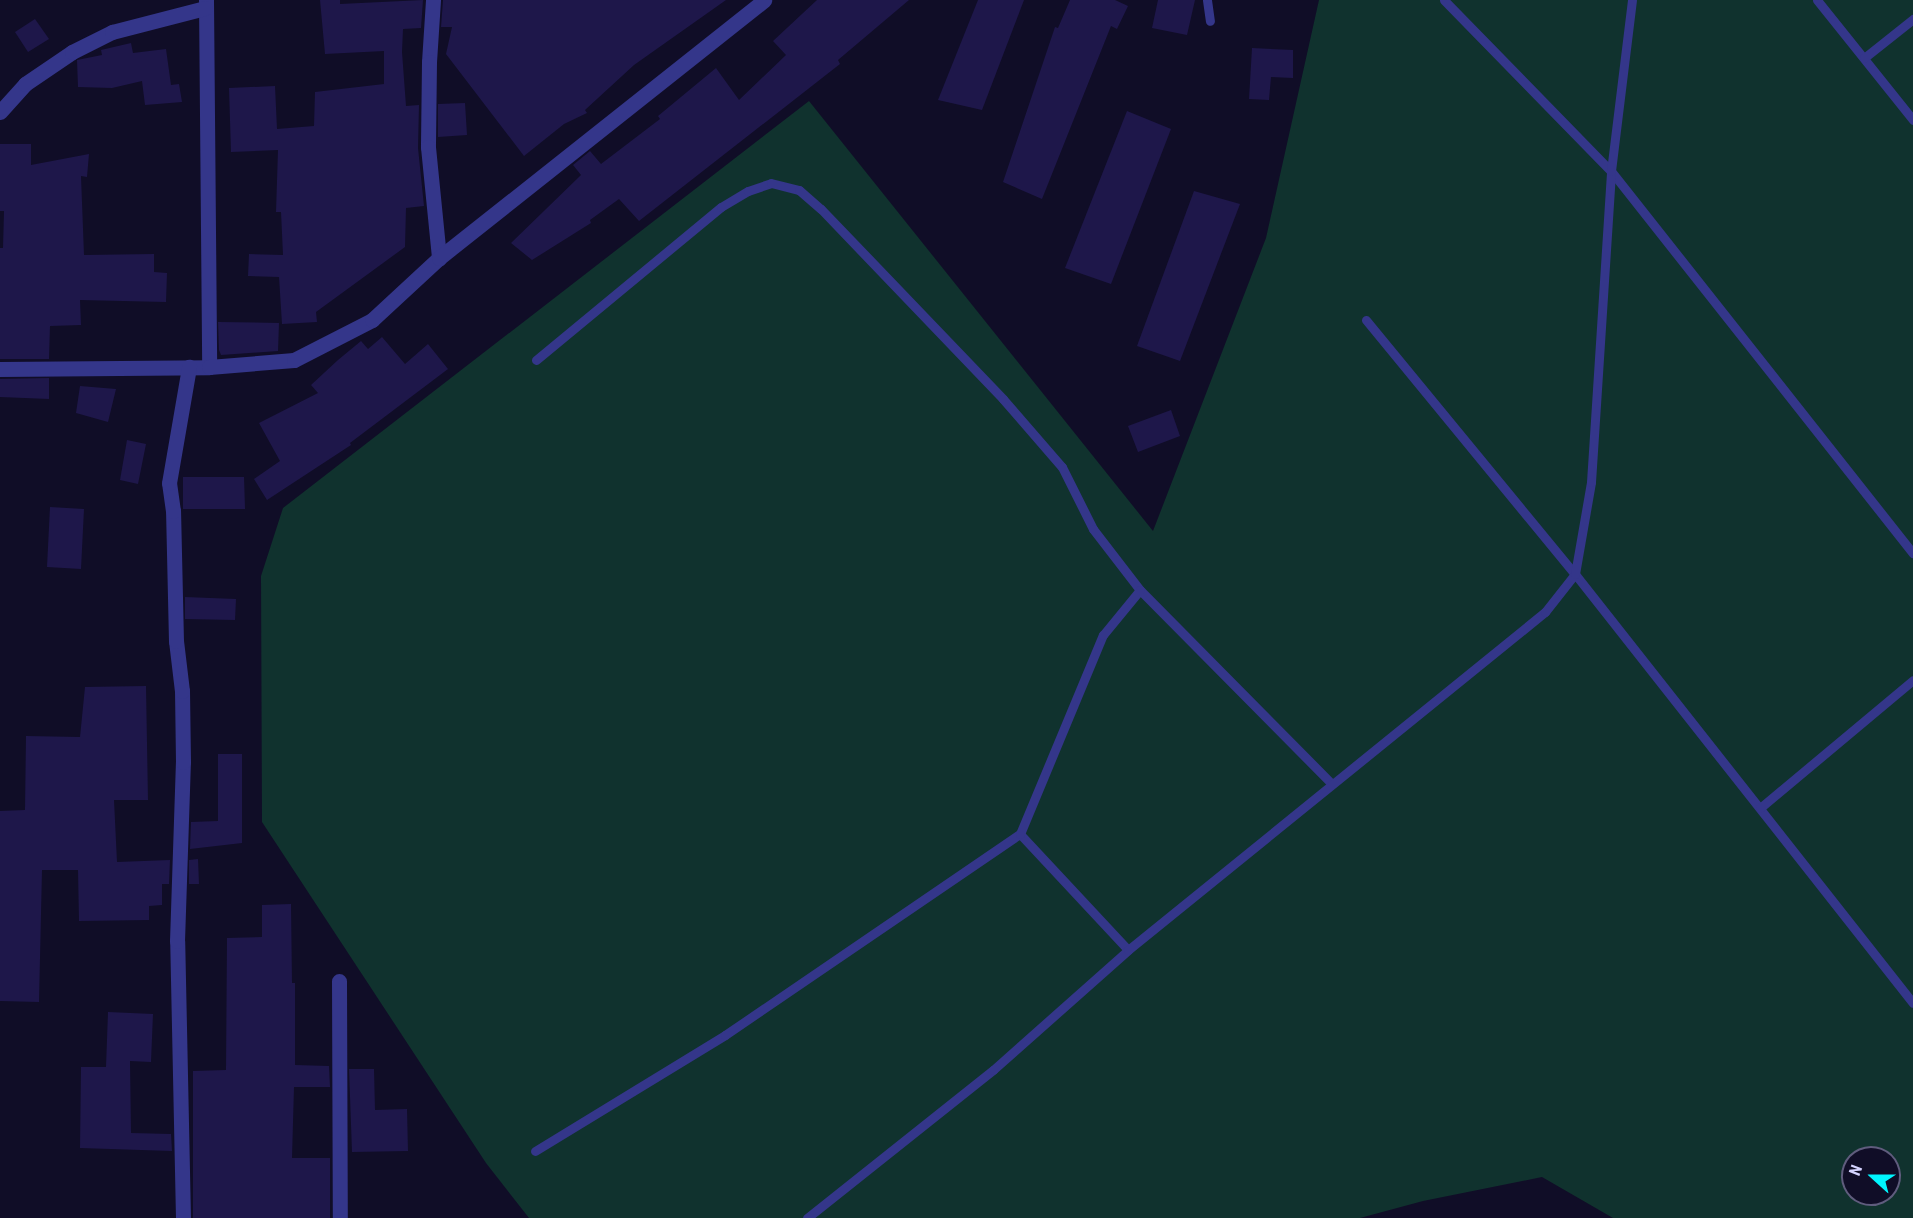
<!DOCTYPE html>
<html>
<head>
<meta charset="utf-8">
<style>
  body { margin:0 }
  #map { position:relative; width:1913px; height:1218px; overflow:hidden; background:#100d27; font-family:"Roboto Condensed",sans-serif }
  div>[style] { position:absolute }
  .green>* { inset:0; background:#10322e }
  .building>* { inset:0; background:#1e174a }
  .service>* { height:9px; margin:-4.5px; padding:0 4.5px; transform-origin:4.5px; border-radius:4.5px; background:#34368a }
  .minor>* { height:15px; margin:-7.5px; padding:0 7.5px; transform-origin:7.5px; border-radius:7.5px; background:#34368a }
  span { translate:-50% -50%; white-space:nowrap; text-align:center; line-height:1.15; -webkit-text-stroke:5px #100d27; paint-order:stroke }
  .north { position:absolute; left:1841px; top:1146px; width:60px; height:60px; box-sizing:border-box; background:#100d27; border:2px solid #5f5c7d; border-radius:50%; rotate:291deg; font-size:16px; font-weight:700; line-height:24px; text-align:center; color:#d5d3ff }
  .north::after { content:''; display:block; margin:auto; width:21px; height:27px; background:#00f5fe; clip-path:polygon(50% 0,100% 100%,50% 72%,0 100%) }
</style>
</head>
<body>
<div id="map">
  <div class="green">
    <i style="clip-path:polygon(evenodd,1319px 0,1913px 0,1913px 1218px,1613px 1218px,1542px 1177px,1423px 1201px,1360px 1218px,529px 1218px,486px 1163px,262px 822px,261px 576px,283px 508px,809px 101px,1153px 531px,1266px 238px,1319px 0,1853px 1158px,1889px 1158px,1889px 1194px,1853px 1194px,1853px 1158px)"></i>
  </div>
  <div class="building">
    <i style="clip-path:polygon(320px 0,340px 0,340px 4px,423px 0,421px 28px,403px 29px,402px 52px,406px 106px,419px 105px,418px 148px,424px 206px,406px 208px,405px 247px,316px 312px,317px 322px,282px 324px,279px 277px,248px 276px,249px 254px,283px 255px,281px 212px,276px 212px,278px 150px,231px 152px,229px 88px,275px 86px,277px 129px,314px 126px,315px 92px,384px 84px,384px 51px,325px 54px)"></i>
    <i style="clip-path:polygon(443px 0,726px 0,634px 65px,585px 110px,587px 113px,564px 124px,524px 156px,446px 54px,452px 27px,441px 27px)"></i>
    <i style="clip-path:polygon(817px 0,909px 0,838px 60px,840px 64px,639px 221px,619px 199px,590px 220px,591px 223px,532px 260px,511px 243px,581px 175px,573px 165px,590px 151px,601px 164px,660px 119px,658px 116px,716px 68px,739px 100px,786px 55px,773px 41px)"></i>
    <i style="clip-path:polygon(978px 0,1024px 0,982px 110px,938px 100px)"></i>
    <i style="clip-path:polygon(1070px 0,1115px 0,1128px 6px,1117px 29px,1111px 26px,1042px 199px,1003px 182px,1055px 27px,1058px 28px)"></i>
    <i style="clip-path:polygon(1158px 0,1195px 0,1187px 35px,1152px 28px)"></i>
    <i style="clip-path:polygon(35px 19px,49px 39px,28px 52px,15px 32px)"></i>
    <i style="clip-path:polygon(131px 43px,133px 53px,166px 49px,171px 85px,179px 84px,182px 102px,145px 105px,142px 81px,112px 88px,78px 87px,77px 60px,102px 55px,101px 50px)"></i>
    <i style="clip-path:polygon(1252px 48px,1293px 50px,1293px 78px,1271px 77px,1269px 100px,1249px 99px)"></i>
    <i style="clip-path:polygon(465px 103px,467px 135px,438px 137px,438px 104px)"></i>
    <i style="clip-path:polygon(1127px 111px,1171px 129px,1111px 284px,1065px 268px)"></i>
    <i style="clip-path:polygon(0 144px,31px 144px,31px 165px,89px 154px,87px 177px,81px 176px,84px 255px,154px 254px,154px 272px,167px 273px,166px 302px,80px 300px,81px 325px,50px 326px,49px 359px,0 359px,0 248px,3px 248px,4px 211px,0 211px)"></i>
    <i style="clip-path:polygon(1194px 191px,1240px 204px,1180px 361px,1137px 346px)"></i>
    <i style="clip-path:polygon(218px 322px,279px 323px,278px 351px,221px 355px,219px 350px)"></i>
    <i style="clip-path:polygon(382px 337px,405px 364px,428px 344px,448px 369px,350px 443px,351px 445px,267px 500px,254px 479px,280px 461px,259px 423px,318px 393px,311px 385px,338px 360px,361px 341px,368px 349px)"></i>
    <i style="clip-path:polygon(49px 378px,49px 399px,0 397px,0 379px)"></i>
    <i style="clip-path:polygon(80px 386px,116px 389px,108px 422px,76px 413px)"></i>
    <i style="clip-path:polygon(1171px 410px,1180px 436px,1138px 452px,1128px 426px)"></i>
    <i style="clip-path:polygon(127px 440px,146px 444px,138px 484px,120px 480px)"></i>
    <i style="clip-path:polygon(183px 477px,244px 477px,245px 509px,183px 509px)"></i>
    <i style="clip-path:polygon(50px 507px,84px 509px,81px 569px,47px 567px)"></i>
    <i style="clip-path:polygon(185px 597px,236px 599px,235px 620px,185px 619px)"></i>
    <i style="clip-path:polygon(146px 686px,148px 800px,114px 800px,117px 862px,170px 860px,169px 884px,162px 884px,162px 905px,149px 906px,149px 920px,79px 921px,78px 870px,42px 870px,39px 1002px,0 1001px,0 811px,25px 810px,26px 736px,80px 737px,85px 687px)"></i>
    <i style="clip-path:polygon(218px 754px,242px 754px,242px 843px,190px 849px,191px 822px,218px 821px)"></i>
    <i style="clip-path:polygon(198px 859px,199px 884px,189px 884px,189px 860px)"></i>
    <i style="clip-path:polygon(291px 904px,292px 983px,295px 983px,295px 1065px,329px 1066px,330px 1087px,294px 1087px,292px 1158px,330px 1158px,330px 1218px,193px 1218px,193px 1071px,226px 1070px,227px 938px,262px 937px,262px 905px)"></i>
    <i style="clip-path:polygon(108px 1012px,153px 1014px,151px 1062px,130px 1061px,131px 1133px,171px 1134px,172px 1151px,80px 1148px,81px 1067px,106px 1067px)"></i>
    <i style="clip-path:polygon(349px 1069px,374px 1069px,375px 1110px,407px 1109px,408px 1151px,352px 1152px)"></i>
  </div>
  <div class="service">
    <i style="left:1207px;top:0;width:21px;rotate:82deg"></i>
    <i style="left:1444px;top:0;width:239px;rotate:45.7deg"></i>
    <i style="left:1611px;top:171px;width:487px;rotate:51.7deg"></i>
    <i style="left:1817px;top:0;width:154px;rotate:51.3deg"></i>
    <i style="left:1864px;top:58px;width:63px;rotate:-38.5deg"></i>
    <i style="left:1366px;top:320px;width:329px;rotate:50.6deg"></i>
    <i style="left:1575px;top:574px;width:546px;rotate:51.77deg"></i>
    <i style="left:536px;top:360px;width:240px;rotate:-39.6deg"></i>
    <i style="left:721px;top:207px;width:31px;rotate:-31deg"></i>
    <i style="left:748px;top:191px;width:24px;rotate:-19deg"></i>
    <i style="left:771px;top:183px;width:29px;rotate:14deg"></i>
    <i style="left:799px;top:190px;width:29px;rotate:41deg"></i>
    <i style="left:821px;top:209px;width:263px;rotate:46.2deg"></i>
    <i style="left:1003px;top:399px;width:90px;rotate:49.1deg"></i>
    <i style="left:1062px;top:467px;width:69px;rotate:63.4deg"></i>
    <i style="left:1093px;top:529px;width:77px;rotate:52.4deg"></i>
    <i style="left:1140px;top:590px;width:272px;rotate:45.3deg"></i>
    <i style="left:1760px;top:808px;width:199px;rotate:-39.9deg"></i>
    <i style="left:1020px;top:834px;width:158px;rotate:47deg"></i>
    <i style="left:535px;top:1151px;width:223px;rotate:-31.4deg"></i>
    <i style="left:725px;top:1035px;width:357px;rotate:-34.3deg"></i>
    <i style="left:1020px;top:834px;width:216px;rotate:-67.4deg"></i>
    <i style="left:1103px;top:635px;width:58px;rotate:-50.6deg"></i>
    <i style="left:807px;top:1218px;width:238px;rotate:-38.5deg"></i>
    <i style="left:993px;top:1070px;width:181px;rotate:-41.6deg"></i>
    <i style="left:1128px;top:950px;width:537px;rotate:-39.03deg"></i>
    <i style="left:1545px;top:612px;width:48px;rotate:-51.7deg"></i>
    <i style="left:1575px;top:574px;width:93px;rotate:-80.1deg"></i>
    <i style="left:1591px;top:482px;width:312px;rotate:-86.3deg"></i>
    <i style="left:1611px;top:171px;width:172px;rotate:-83deg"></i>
  </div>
  <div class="minor">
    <i style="left:206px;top:0;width:367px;rotate:89.5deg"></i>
    <i style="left:433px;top:0;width:62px;rotate:93.7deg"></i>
    <i style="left:429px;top:62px;width:85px;rotate:90.7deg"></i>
    <i style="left:428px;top:147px;width:112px;rotate:84.3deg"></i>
    <i style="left:0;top:112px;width:38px;rotate:-48deg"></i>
    <i style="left:25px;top:84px;width:57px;rotate:-34.2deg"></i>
    <i style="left:72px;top:52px;width:45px;rotate:-26.6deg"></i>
    <i style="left:112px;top:32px;width:96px;rotate:-14.5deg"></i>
    <i style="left:0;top:369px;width:209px;rotate:-0.5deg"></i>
    <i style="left:209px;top:367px;width:85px;rotate:-4.7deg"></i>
    <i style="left:294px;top:360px;width:88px;rotate:-27.1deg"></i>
    <i style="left:372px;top:320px;width:91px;rotate:-42.8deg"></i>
    <i style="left:439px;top:258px;width:415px;rotate:-38.4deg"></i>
    <i style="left:339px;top:981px;width:237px;rotate:89.8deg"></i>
    <i style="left:183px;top:1218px;width:277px;rotate:-91.2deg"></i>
    <i style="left:177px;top:941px;width:179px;rotate:-88.1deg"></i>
    <i style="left:183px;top:762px;width:71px;rotate:-90.8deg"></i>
    <i style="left:182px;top:691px;width:50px;rotate:-96.8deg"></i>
    <i style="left:176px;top:641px;width:130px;rotate:-91.3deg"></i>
    <i style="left:173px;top:511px;width:28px;rotate:-98deg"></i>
    <i style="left:169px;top:483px;width:118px;rotate:-80.2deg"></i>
  </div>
  <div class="north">N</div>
</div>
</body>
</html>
